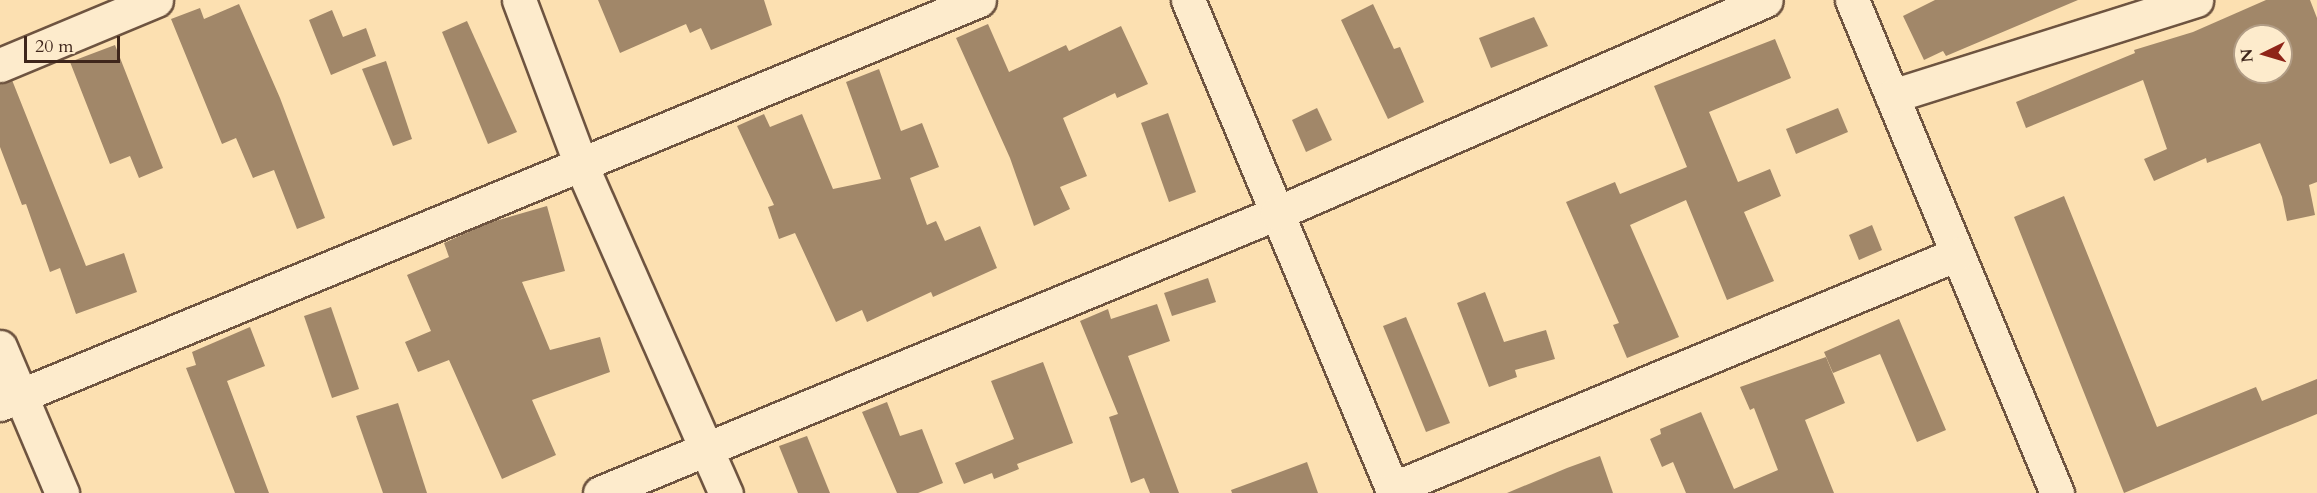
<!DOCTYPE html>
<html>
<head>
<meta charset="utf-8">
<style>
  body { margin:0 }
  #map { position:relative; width:2317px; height:493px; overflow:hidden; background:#fce0b1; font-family:Cardo,serif }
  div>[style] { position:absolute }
  .building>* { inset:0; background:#a18769 }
  .roads { filter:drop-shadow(2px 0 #6e5440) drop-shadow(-2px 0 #6e5440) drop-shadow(0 2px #6e5440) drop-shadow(0 -2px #6e5440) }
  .street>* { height:33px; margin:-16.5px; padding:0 16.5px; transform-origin:16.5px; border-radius:16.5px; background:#fdebcc }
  span { translate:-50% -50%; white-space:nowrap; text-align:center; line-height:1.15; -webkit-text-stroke:5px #fdebcc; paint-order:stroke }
  .north { position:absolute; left:2233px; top:24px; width:60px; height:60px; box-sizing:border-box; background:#fdebcc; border:2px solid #b19c85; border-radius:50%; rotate:265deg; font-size:16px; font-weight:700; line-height:24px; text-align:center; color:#3f261b }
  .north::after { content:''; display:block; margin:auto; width:21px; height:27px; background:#8f2418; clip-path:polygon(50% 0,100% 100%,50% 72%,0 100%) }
  .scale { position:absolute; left:24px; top:36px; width:96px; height:27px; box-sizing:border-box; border:3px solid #3f261b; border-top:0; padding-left:8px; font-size:18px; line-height:21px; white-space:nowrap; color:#3f261b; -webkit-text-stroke:4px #fdebcc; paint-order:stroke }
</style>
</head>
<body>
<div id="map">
  <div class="building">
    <i style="clip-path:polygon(598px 0,764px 0,772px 25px,711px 50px,701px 28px,690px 33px,686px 24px,620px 53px)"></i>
    <i style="clip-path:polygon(1935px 0,2078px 0,1946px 56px,1943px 51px,1924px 60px,1903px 16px)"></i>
    <i style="clip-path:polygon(evenodd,2266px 0,2310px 0,2317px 18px,2317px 182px,2309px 185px,2315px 215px,2287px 221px,2282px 197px,2260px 143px,2207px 163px,2206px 158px,2154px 181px,2144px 159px,2167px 149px,2143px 80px,2026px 128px,2016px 102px,2135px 53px,2134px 50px,2193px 32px,2266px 0,2245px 36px,2281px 36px,2281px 72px,2245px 72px,2245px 36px)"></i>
    <i style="clip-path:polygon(239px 4px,280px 98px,325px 218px,297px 229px,274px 170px,253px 178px,236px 138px,222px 144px,171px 19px,200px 8px,204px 19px)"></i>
    <i style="clip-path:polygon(1373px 4px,1394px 49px,1400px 47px,1424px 102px,1388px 119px,1341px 20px)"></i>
    <i style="clip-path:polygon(332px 10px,343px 37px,366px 28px,376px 56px,331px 75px,309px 20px)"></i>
    <i style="clip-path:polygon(1534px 17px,1548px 46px,1491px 68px,1479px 38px)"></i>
    <i style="clip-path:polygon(467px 21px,517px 132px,488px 144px,442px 32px)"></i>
    <i style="clip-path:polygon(988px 24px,1009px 72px,1066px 45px,1069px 51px,1121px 26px,1148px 84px,1117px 98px,1115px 93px,1063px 118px,1087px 176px,1060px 187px,1070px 209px,1034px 226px,1010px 158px,956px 38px)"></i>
    <i style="clip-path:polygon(1775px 39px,1791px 78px,1709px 112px,1738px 182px,1770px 169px,1781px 196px,1744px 212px,1774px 281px,1727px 300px,1686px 200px,1630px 225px,1679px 337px,1627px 358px,1613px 325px,1619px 323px,1566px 202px,1615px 182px,1620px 194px,1687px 167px,1654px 86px)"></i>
    <i style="clip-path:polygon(115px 45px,163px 168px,139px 178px,130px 156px,110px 164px,70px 62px)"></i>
    <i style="clip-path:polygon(386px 61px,412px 139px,393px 146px,362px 69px)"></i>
    <i style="clip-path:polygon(879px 69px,901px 131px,922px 123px,939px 167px,910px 178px,927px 225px,936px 221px,945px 241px,980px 226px,997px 268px,933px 297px,931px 292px,867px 322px,862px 310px,836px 322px,795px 233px,779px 239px,768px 207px,774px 205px,737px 126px,764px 114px,770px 127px,802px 114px,833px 189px,881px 179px,846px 82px)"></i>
    <i style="clip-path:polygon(12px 80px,86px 266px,124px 253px,137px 292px,76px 314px,60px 268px,50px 272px,26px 204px,22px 205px,0 147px,0 83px)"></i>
    <i style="clip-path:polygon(1317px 108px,1332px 140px,1306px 152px,1292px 120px)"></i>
    <i style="clip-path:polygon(1838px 108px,1848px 132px,1796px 154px,1786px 129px)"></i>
    <i style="clip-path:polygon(1168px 113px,1196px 192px,1169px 202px,1141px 123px)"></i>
    <i style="clip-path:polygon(2064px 196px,2157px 427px,2256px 387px,2262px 401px,2317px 379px,2317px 414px,2124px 493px,2014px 217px)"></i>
    <i style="clip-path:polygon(547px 206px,565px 271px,522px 282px,550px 350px,600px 337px,610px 372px,532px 400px,556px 455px,502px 479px,449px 360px,418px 372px,405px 342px,431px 331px,407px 275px,449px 257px,444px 243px,488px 223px)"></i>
    <i style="clip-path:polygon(1872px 225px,1882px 250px,1859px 260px,1849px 235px)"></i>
    <i style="clip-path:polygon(1208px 278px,1216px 302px,1172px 316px,1164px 293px)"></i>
    <i style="clip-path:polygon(1485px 292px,1504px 342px,1546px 330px,1555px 359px,1515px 370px,1517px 377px,1489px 387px,1457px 303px)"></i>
    <i style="clip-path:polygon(1157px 304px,1170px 341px,1128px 356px,1179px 493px,1150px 493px,1144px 478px,1131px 483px,1109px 417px,1118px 414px,1080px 321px,1108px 309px,1111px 319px)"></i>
    <i style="clip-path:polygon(331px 307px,359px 389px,332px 398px,304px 316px)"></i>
    <i style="clip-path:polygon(1406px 317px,1450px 423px,1426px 432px,1383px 326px)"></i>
    <i style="clip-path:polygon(1899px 319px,1946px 430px,1917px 442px,1880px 354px,1833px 373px,1824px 352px)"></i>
    <i style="clip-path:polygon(250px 327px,265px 366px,227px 381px,269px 493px,235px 493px,186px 368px,196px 365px,192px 352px)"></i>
    <i style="clip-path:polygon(1826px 357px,1845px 403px,1805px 420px,1834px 493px,1686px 493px,1673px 462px,1662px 467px,1650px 439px,1661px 434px,1660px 429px,1701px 412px,1734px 489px,1778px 470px,1754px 408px,1750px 410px,1740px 387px)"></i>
    <i style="clip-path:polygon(1043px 362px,1073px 443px,1017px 464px,1019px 469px,994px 479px,992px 473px,964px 484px,955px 463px,1014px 439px,991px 381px)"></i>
    <i style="clip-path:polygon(887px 402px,900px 436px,922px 429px,943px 483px,918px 493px,897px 493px,862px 412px)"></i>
    <i style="clip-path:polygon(398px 403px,427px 493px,383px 493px,356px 416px)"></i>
    <i style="clip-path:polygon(807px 436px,830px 493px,798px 493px,779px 446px)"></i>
    <i style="clip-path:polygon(1600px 456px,1613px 493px,1507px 493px,1567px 468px)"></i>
    <i style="clip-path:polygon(1307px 462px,1318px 493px,1232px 493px,1231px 490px)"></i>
  </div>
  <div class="roads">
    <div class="street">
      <i style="left:519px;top:0;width:176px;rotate:69.4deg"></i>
      <i style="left:581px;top:165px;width:359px;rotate:66.2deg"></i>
      <i style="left:1188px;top:0;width:534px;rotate:67.32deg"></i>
      <i style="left:1852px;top:0;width:534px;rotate:67.42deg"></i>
      <i style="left:0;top:65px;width:169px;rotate:-22.6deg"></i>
      <i style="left:1892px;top:96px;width:319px;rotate:-17.5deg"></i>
      <i style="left:0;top:347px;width:159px;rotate:67deg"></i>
      <i style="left:0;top:404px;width:1059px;rotate:-22.42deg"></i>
      <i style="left:1392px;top:489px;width:612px;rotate:-22.58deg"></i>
      <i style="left:600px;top:493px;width:733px;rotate:-22.47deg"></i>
      <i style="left:1277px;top:213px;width:533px;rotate:-23.54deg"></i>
    </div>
  </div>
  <div class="north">N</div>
  <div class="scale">20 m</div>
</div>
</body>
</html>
